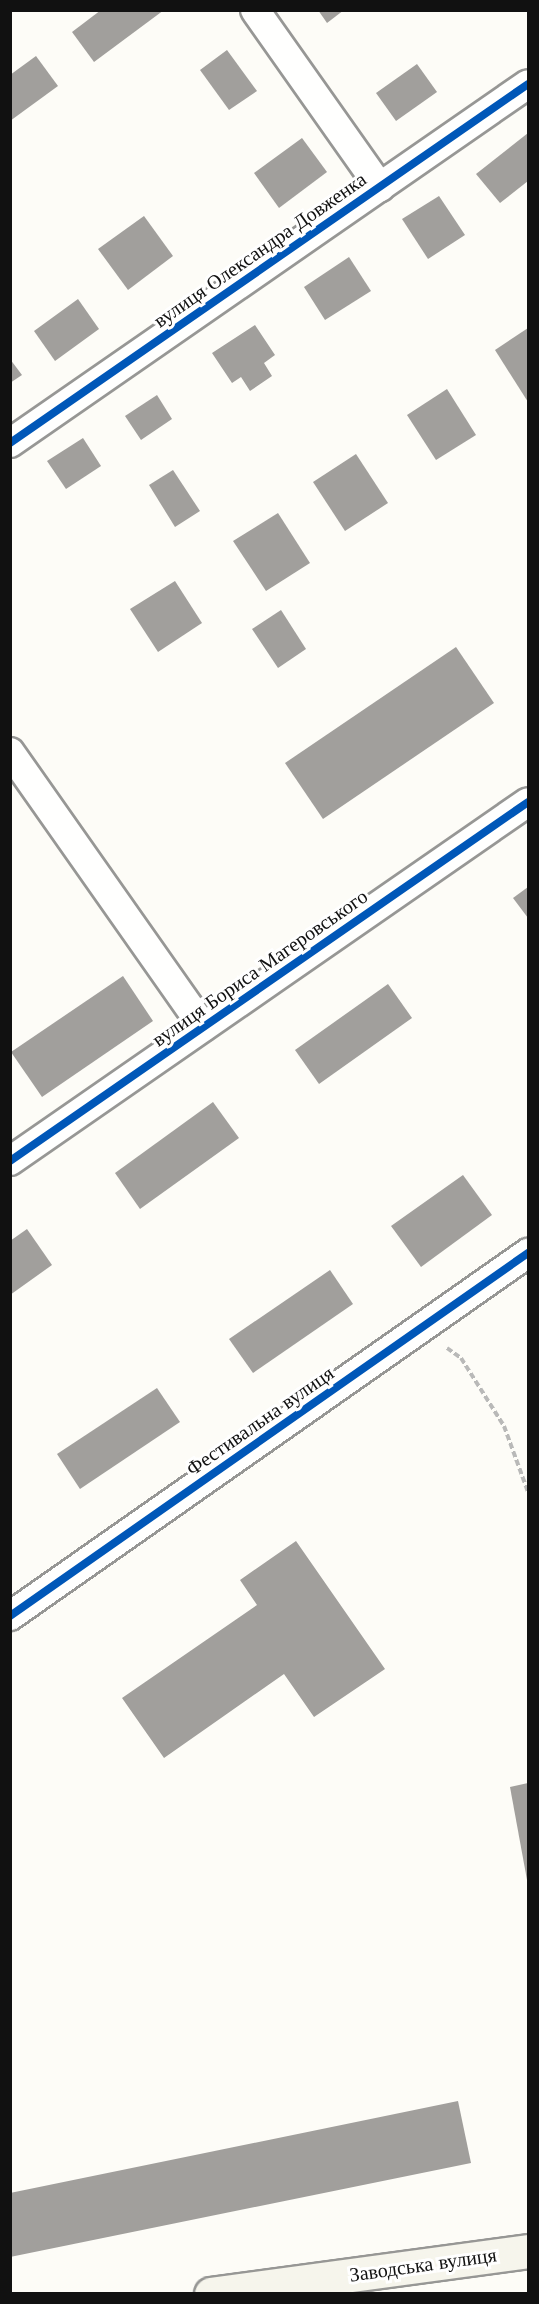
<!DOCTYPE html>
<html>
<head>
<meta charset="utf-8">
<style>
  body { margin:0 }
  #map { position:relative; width:539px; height:2304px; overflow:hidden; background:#fdfcf7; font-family:"Libre Baskerville",serif }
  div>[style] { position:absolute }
  .building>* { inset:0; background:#a19f9c }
  .path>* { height:4px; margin-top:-2px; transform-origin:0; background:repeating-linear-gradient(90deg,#b9b9b8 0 6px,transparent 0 9px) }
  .roads { filter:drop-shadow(2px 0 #979795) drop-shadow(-2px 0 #979795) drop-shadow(0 2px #979795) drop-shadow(0 -2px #979795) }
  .street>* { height:28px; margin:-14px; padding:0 14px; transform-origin:14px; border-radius:14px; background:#fffffe }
  .secondary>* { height:33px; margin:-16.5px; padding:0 16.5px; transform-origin:16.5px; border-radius:16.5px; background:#f6f5ec }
  .cycleway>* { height:8px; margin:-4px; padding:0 4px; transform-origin:4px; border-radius:4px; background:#0057b8 }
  span { translate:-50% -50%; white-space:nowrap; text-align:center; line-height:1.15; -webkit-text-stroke:6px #fff; paint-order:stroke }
  .street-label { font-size:20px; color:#111 }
  .frame { position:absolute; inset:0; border:12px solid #111; pointer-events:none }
</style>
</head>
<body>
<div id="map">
  <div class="building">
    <i style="clip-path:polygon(101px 10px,164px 10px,94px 62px,72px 32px)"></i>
    <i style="clip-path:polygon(318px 10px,344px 10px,327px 23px)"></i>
    <i style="clip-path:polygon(227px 50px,257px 91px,229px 110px,200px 70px)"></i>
    <i style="clip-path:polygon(36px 56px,58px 86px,10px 121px,10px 75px)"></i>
    <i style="clip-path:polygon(417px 64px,437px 92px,396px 121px,376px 93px)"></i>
    <i style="clip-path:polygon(528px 133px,528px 181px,500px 203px,476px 174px)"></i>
    <i style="clip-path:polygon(302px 138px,327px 172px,279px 208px,254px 173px)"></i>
    <i style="clip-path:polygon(439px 196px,465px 235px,428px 259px,402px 219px)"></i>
    <i style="clip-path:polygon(144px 216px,173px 256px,128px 290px,98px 249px)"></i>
    <i style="clip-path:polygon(349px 257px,371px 291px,325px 320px,304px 287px)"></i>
    <i style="clip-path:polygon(78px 299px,99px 329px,55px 361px,34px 331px)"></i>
    <i style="clip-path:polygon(255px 325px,275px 355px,264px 363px,272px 376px,250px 391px,241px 377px,232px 383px,212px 353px)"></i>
    <i style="clip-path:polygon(528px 328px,528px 402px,495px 350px)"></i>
    <i style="clip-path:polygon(10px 359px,22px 375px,10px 383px)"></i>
    <i style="clip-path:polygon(447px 389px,476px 435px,436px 460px,407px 415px)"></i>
    <i style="clip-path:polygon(157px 395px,172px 419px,141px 440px,125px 416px)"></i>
    <i style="clip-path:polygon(83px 438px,101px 466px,66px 489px,47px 461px)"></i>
    <i style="clip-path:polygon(356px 454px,388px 503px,345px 531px,313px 482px)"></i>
    <i style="clip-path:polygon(173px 470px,200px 511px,175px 527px,149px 485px)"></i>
    <i style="clip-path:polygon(278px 513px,310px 563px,266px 591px,233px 541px)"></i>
    <i style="clip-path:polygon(175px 581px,202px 623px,158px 652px,130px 609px)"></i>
    <i style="clip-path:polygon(281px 610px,306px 649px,278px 668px,252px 629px)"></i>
    <i style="clip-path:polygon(456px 647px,494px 703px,323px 819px,285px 763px)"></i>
    <i style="clip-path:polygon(528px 887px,528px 918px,513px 898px)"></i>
    <i style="clip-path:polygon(123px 976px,153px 1021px,42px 1097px,11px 1052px)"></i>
    <i style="clip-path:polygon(388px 984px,412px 1018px,319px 1084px,295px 1050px)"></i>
    <i style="clip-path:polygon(213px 1102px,239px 1138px,140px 1209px,115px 1173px)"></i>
    <i style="clip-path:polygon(463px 1175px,492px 1215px,421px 1267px,391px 1226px)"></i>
    <i style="clip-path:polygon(27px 1229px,52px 1265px,10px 1295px,10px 1241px)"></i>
    <i style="clip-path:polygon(330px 1270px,353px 1304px,253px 1373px,229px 1339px)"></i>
    <i style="clip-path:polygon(157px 1388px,180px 1422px,80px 1489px,57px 1454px)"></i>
    <i style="clip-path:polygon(296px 1541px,385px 1669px,314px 1717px,284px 1674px,164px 1758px,122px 1698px,257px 1605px,240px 1580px)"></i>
    <i style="clip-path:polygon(528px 1783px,528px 1880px,527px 1880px,510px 1787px)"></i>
    <i style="clip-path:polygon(458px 2101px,471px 2163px,10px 2257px,10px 2193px)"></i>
  </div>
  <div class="path">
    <i style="left:447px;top:1348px;width:17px;rotate:36deg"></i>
    <i style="left:461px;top:1358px;width:80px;rotate:57.7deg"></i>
    <i style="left:504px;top:1426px;width:70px;rotate:70deg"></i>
  </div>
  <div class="roads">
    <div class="street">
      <i style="left:255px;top:10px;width:217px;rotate:54.8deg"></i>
      <i style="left:10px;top:443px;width:630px;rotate:-34.72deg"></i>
      <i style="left:10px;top:752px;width:336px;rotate:54.9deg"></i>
      <i style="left:10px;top:1161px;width:630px;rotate:-34.72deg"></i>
      <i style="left:10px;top:1616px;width:633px;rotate:-35.02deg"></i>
    </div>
    <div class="secondary">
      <i style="left:211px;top:2294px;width:320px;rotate:-7.7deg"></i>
    </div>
  </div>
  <div class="cycleway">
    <i style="left:10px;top:443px;width:630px;rotate:-34.72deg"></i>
    <i style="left:10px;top:1161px;width:630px;rotate:-34.72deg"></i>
    <i style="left:10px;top:1616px;width:633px;rotate:-35.02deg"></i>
  </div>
  <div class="street-label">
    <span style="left:260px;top:250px;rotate:-35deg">вулиця Олександра Довженка</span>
    <span style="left:260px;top:968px;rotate:-35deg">вулиця Бориса Магеровського</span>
    <span style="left:260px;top:1421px;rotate:-35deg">Фестивальна вулиця</span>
    <span style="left:423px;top:2265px;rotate:-8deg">Заводська вулиця</span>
  </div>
  <div class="frame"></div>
</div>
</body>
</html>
